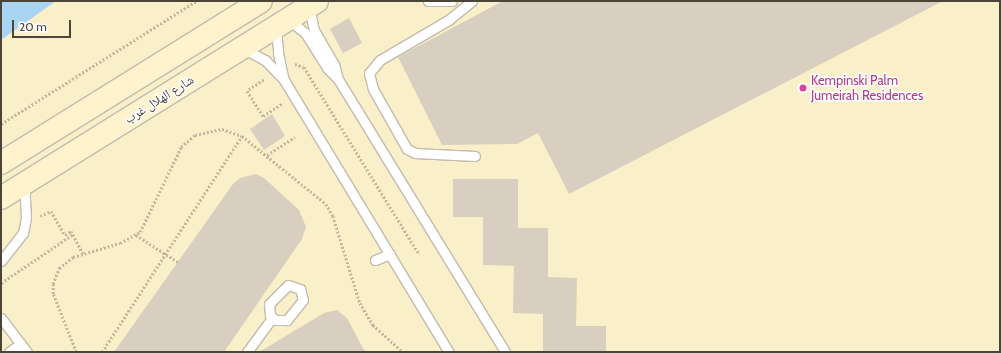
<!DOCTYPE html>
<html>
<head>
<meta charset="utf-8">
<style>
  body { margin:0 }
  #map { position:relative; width:1001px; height:353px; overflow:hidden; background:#f6f3ec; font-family:Cabin,"Noto Naskh Arabic",sans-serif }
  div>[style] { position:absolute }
  .sand>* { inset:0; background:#f9efc9 }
  .water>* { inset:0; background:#a9d4f2 }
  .building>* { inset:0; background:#d8cfc1 }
  .path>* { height:2.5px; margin-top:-1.25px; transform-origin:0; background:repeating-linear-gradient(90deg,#c4b79f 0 2px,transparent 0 4px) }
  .roads { filter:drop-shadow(1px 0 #c2bbae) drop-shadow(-1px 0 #c2bbae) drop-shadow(0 1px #c2bbae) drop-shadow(0 -1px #c2bbae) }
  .lane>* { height:9px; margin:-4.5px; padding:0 4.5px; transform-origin:4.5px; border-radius:4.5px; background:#fff }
  .secondary>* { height:22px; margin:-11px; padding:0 11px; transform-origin:11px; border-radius:11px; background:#fff3cd }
  .dots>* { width:11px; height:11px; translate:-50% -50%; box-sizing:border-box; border:2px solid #fff; border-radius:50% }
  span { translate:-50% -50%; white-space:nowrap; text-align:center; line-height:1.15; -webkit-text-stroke:3px #fff; paint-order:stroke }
  .hotel-label { font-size:13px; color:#b23c85 }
  .left { translate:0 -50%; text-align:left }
  .street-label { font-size:13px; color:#4b4439 }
  .frame { position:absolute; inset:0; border:2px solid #4b4439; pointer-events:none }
  .scale { position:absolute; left:12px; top:20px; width:59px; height:18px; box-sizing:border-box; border:2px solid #4b4439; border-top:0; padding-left:5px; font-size:12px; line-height:14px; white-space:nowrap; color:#4b4439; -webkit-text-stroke:3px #fff; paint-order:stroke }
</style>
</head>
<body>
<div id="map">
  <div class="sand">
    <i style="clip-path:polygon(56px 1px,1000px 1px,1000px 352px,1px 352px,1px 40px)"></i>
  </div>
  <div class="water">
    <i style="clip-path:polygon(1px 1px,56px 1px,1px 40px)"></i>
  </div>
  <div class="building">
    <i style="clip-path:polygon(503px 1px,943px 1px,569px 194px,538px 133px,517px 144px,442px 145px,398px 57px)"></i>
    <i style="clip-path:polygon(349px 18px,362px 43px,343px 53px,330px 29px)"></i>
    <i style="clip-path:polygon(272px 114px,285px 136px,264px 150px,250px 129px)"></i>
    <i style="clip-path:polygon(256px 174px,264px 178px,299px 210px,306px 227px,302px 239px,224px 352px,114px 352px,233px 184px,240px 178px)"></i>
    <i style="clip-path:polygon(453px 179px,518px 179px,518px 228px,548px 228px,548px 277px,577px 278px,576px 326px,606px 326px,606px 352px,543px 352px,543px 314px,513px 313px,514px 266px,483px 265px,483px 217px,453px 217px)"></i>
    <i style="clip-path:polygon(337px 310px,347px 318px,365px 352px,259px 352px,324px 313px)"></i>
  </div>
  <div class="path">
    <i style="left:295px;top:64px;width:9px;rotate:18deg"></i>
    <i style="left:304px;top:67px;width:220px;rotate:58.4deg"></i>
    <i style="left:264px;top:80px;width:20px;rotate:147deg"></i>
    <i style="left:247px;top:91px;width:30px;rotate:57deg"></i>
    <i style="left:263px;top:116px;width:24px;rotate:-33deg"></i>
    <i style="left:1px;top:124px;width:231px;rotate:-32.2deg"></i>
    <i style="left:267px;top:155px;width:33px;rotate:-33deg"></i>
    <i style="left:40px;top:216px;width:12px;rotate:-24deg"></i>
    <i style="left:51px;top:211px;width:28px;rotate:60deg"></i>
    <i style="left:65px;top:235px;width:7px;rotate:-34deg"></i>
    <i style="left:71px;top:231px;width:26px;rotate:62deg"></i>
    <i style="left:136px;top:235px;width:50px;rotate:32.7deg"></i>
    <i style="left:1px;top:283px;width:86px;rotate:-34.1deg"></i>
    <i style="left:76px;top:352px;width:62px;rotate:-111.6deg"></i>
    <i style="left:53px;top:294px;width:10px;rotate:-90deg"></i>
    <i style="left:53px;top:284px;width:17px;rotate:-69deg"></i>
    <i style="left:59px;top:268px;width:18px;rotate:-38deg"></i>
    <i style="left:73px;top:257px;width:49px;rotate:-16.6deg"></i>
    <i style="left:120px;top:243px;width:23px;rotate:-29deg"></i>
    <i style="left:140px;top:232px;width:94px;rotate:-64.2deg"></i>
    <i style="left:181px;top:147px;width:18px;rotate:-41deg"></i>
    <i style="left:195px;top:135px;width:28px;rotate:-13deg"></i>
    <i style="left:222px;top:129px;width:21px;rotate:19deg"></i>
    <i style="left:242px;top:136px;width:108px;rotate:39deg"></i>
    <i style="left:326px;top:204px;width:14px;rotate:60deg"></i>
    <i style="left:333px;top:216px;width:91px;rotate:72.8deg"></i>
    <i style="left:360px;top:303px;width:26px;rotate:59deg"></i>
    <i style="left:373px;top:325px;width:40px;rotate:42deg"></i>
    <i style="left:102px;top:352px;width:257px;rotate:-57.1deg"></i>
  </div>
  <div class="roads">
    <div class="lane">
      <i style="left:428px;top:1px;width:24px"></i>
      <i style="left:472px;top:1px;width:28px;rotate:141deg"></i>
      <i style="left:450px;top:19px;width:81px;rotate:149.6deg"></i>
      <i style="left:380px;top:60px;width:17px;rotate:130deg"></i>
      <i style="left:369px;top:73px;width:16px;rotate:76deg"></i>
      <i style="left:373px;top:89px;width:69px;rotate:60.5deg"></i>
      <i style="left:407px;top:149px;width:9px;rotate:27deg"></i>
      <i style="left:415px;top:153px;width:60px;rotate:2.9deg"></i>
      <i style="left:309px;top:7px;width:24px;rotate:78deg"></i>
      <i style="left:314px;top:30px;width:39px;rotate:60deg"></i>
      <i style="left:334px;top:64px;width:16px;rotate:75deg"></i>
      <i style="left:338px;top:79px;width:320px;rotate:58.5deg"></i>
      <i style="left:289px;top:20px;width:22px;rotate:39deg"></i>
      <i style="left:306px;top:34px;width:40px;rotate:58deg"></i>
      <i style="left:327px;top:68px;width:16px;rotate:45deg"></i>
      <i style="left:276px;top:28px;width:25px;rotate:85deg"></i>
      <i style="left:278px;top:53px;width:25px;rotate:78deg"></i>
      <i style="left:244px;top:49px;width:24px;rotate:28deg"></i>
      <i style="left:265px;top:60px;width:28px;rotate:46deg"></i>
      <i style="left:284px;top:80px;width:318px;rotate:58.8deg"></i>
      <i style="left:375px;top:260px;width:16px;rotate:-22deg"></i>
      <i style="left:1px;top:261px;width:36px;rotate:-52deg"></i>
      <i style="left:23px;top:233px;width:15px;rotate:-79deg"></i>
      <i style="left:26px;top:218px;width:33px;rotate:-93deg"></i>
      <i style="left:288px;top:285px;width:13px;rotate:18deg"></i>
      <i style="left:300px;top:289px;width:11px;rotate:75deg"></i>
      <i style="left:303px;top:300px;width:26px;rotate:129deg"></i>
      <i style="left:287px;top:320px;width:12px;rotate:180deg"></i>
      <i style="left:275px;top:320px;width:7px;rotate:-135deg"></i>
      <i style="left:270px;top:315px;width:11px;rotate:-95deg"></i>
      <i style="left:269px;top:304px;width:27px;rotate:-45deg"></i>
      <i style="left:1px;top:318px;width:43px;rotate:52.6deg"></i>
      <i style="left:9px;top:352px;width:14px;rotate:-36deg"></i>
      <i style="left:247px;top:352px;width:42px;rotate:-53.7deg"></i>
    </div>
    <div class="secondary">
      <i style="left:1px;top:163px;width:306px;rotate:-31.9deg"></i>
      <i style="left:1px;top:198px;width:372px;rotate:-31.9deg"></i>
    </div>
  </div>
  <div class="dots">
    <i style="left:803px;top:88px;background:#d1479c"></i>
  </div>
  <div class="hotel-label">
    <span class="left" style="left:811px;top:88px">Kempinski Palm<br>Jumeirah Residences</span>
  </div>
  <div class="street-label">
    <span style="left:159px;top:99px;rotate:-32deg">شارع الهلال غرب</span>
  </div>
  <div class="frame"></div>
  <div class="scale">20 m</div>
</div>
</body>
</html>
